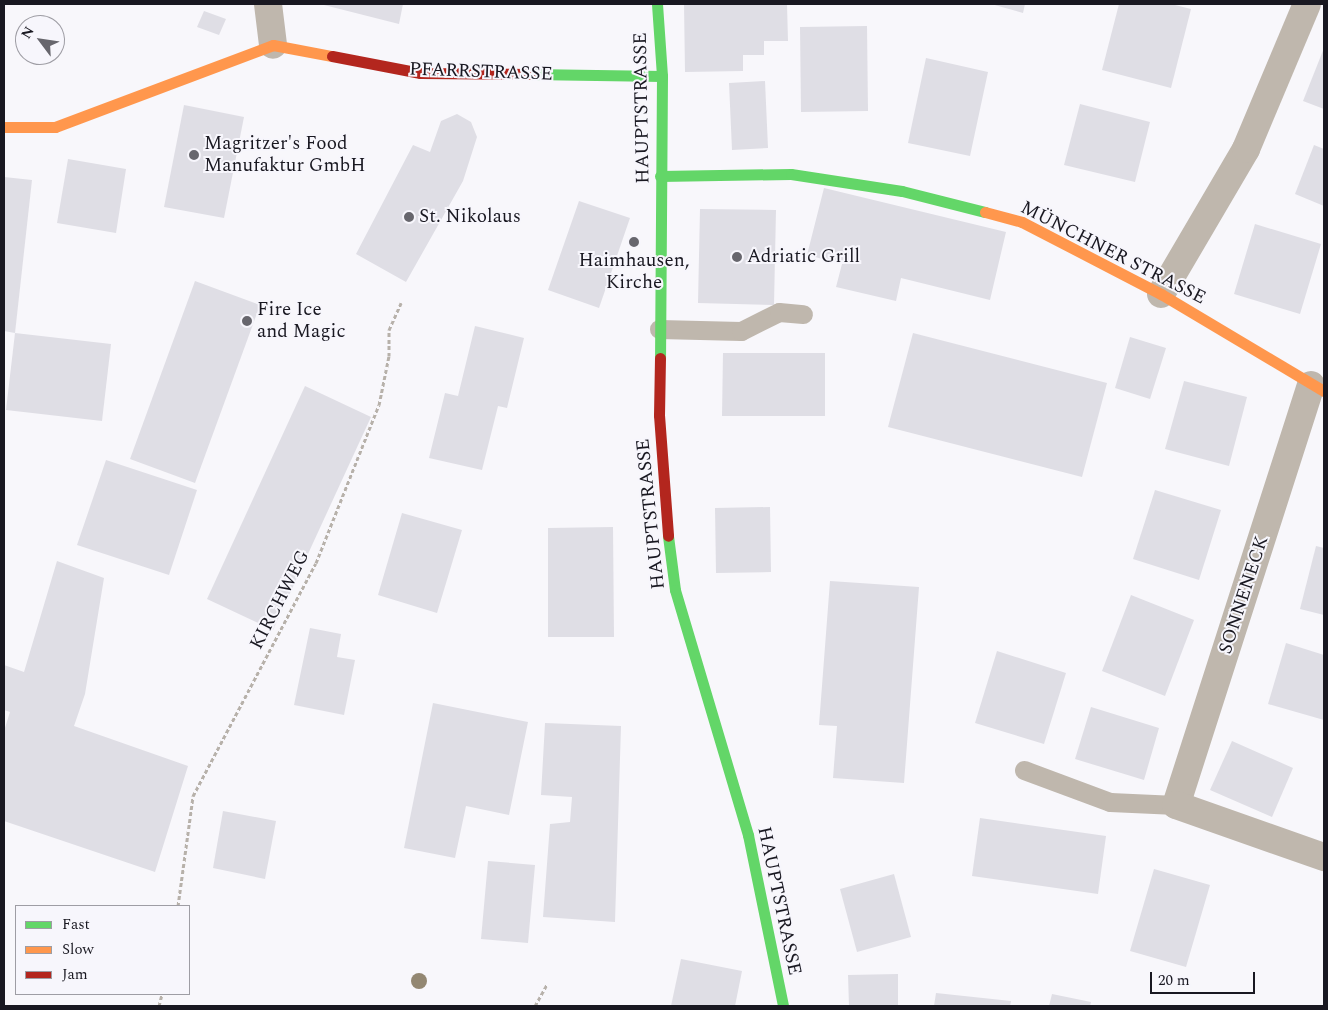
<!DOCTYPE html>
<html>
<head>
<meta charset="utf-8">
<style>
  body { margin:0 }
  #map { position:relative; width:1328px; height:1010px; overflow:hidden; background:#f8f7fb; font-family:Spectral,serif }
  div>[style] { position:absolute }
  .building>* { inset:0; background:#dfdee5 }
  .path>* { height:3px; margin-top:-1.5px; transform-origin:0; background:repeating-linear-gradient(90deg,#b7b1aa 0 4px,transparent 0 6.5px) }
  .lane>* { height:19px; margin:-9.5px; padding:0 9.5px; transform-origin:9.5px; border-radius:9.5px; background:#bfb7ad }
  .street>* { height:28px; margin:-14px; padding:0 14px; transform-origin:14px; border-radius:14px; background:#bfb7ad }
  .fast>* { height:11px; margin:-5.5px; padding:0 5.5px; transform-origin:5.5px; border-radius:5.5px; background:#63d668 }
  .slow>* { height:11px; margin:-5.5px; padding:0 5.5px; transform-origin:5.5px; border-radius:5.5px; background:#ff974d }
  .jam>* { height:11px; margin:-5.5px; padding:0 5.5px; transform-origin:5.5px; border-radius:5.5px; background:#b3261e }
  .trees>* { width:16px; height:16px; margin:-8px; border-radius:50%; background:#938772 }
  .dots>* { width:14px; height:14px; translate:-50% -50%; box-sizing:border-box; border:2px solid #f7f6fc; border-radius:50% }
  span { translate:-50% -50%; white-space:nowrap; text-align:center; line-height:1.15; -webkit-text-stroke:4px #f7f6fc; paint-order:stroke }
  .street-label { font-size:19px; color:#191821 }
  .poi-label { font-size:19px; color:#191821 }
  .left { translate:0 -50%; text-align:left }
  .frame { position:absolute; inset:0; border:5px solid #191821; pointer-events:none }
  .legend { position:absolute; left:15px; top:905px; width:175px; height:90px; box-sizing:border-box; background:#f7f6fc; border:1px solid #9e9da4; margin:0; padding:6px 9px; list-style:none; font-size:15px; color:#191821 }
  .legend li { display:flex; align-items:center; gap:10px; height:25px }
  .legend b { width:25px; border:1px solid #9e9da4 }
  .north { position:absolute; left:15px; top:15px; width:50px; height:50px; box-sizing:border-box; background:#f7f6fc; border:1px solid #9e9da4; border-radius:50%; rotate:301deg; font-size:14px; font-weight:700; line-height:20px; text-align:center; color:#191821 }
  .north::after { content:''; display:block; margin:auto; width:18px; height:22px; background:#67666d; clip-path:polygon(50% 0,100% 100%,50% 72%,0 100%) }
  .scale { position:absolute; left:1150px; top:972px; width:105px; height:22px; box-sizing:border-box; border:2px solid #191821; border-top:0; padding-left:6px; font-size:15px; line-height:18px; white-space:nowrap; color:#191821; -webkit-text-stroke:4px #f7f6fc; paint-order:stroke }
</style>
</head>
<body>
<div id="map">
  <div class="building">
    <i style="clip-path:polygon(320px 4px,403px 4px,399px 24px)"></i>
    <i style="clip-path:polygon(684px 4px,787px 4px,788px 41px,764px 41px,764px 55px,743px 55px,743px 71px,685px 72px)"></i>
    <i style="clip-path:polygon(991px 4px,1025px 4px,1023px 13px)"></i>
    <i style="clip-path:polygon(1119px 4px,1171px 4px,1191px 9px,1171px 88px,1102px 70px)"></i>
    <i style="clip-path:polygon(204px 11px,226px 19px,219px 35px,197px 27px)"></i>
    <i style="clip-path:polygon(867px 26px,868px 111px,801px 112px,800px 27px)"></i>
    <i style="clip-path:polygon(1324px 48px,1324px 109px,1303px 101px)"></i>
    <i style="clip-path:polygon(926px 58px,988px 72px,970px 156px,908px 143px)"></i>
    <i style="clip-path:polygon(765px 81px,768px 148px,732px 150px,729px 83px)"></i>
    <i style="clip-path:polygon(1080px 104px,1150px 122px,1135px 182px,1064px 165px)"></i>
    <i style="clip-path:polygon(184px 105px,244px 117px,224px 218px,164px 207px)"></i>
    <i style="clip-path:polygon(457px 114px,471px 122px,477px 137px,463px 181px,406px 282px,356px 254px,413px 145px,430px 152px,441px 121px)"></i>
    <i style="clip-path:polygon(1314px 145px,1324px 149px,1324px 206px,1295px 194px)"></i>
    <i style="clip-path:polygon(68px 159px,126px 169px,116px 233px,57px 223px)"></i>
    <i style="clip-path:polygon(4px 177px,32px 180px,15px 333px,4px 331px)"></i>
    <i style="clip-path:polygon(824px 188px,1006px 232px,990px 300px,901px 278px,896px 301px,836px 287px,842px 264px,807px 255px)"></i>
    <i style="clip-path:polygon(579px 201px,630px 218px,599px 308px,548px 290px)"></i>
    <i style="clip-path:polygon(700px 209px,776px 210px,774px 305px,698px 303px)"></i>
    <i style="clip-path:polygon(1255px 224px,1321px 244px,1300px 314px,1234px 294px)"></i>
    <i style="clip-path:polygon(195px 281px,260px 305px,195px 483px,130px 459px)"></i>
    <i style="clip-path:polygon(475px 326px,524px 338px,507px 408px,498px 406px,482px 470px,429px 458px,445px 393px,458px 396px)"></i>
    <i style="clip-path:polygon(15px 333px,111px 344px,102px 421px,6px 410px)"></i>
    <i style="clip-path:polygon(913px 333px,1107px 383px,1082px 477px,888px 427px)"></i>
    <i style="clip-path:polygon(1130px 337px,1166px 348px,1150px 399px,1115px 388px)"></i>
    <i style="clip-path:polygon(723px 353px,825px 353px,825px 416px,722px 416px)"></i>
    <i style="clip-path:polygon(1184px 381px,1247px 397px,1229px 466px,1165px 449px)"></i>
    <i style="clip-path:polygon(305px 386px,371px 417px,273px 630px,207px 599px)"></i>
    <i style="clip-path:polygon(106px 460px,197px 490px,169px 575px,77px 545px)"></i>
    <i style="clip-path:polygon(1155px 490px,1221px 510px,1199px 580px,1133px 559px)"></i>
    <i style="clip-path:polygon(770px 507px,771px 572px,716px 573px,715px 508px)"></i>
    <i style="clip-path:polygon(402px 513px,462px 530px,437px 613px,378px 595px)"></i>
    <i style="clip-path:polygon(613px 527px,614px 637px,548px 637px,548px 528px)"></i>
    <i style="clip-path:polygon(1316px 546px,1324px 548px,1324px 615px,1300px 609px)"></i>
    <i style="clip-path:polygon(57px 561px,104px 578px,85px 694px,74px 726px,188px 766px,155px 872px,4px 821px,4px 731px,10px 712px,4px 710px,4px 665px,24px 672px)"></i>
    <i style="clip-path:polygon(830px 581px,919px 587px,904px 783px,833px 778px,837px 726px,819px 725px)"></i>
    <i style="clip-path:polygon(1131px 595px,1194px 620px,1165px 696px,1102px 671px)"></i>
    <i style="clip-path:polygon(310px 628px,341px 634px,337px 657px,355px 660px,344px 715px,294px 705px)"></i>
    <i style="clip-path:polygon(1286px 643px,1324px 655px,1324px 720px,1268px 704px)"></i>
    <i style="clip-path:polygon(997px 651px,1066px 673px,1044px 744px,975px 723px)"></i>
    <i style="clip-path:polygon(433px 703px,528px 722px,509px 815px,466px 806px,455px 858px,404px 848px)"></i>
    <i style="clip-path:polygon(1091px 707px,1159px 728px,1144px 780px,1075px 759px)"></i>
    <i style="clip-path:polygon(545px 723px,621px 726px,615px 922px,543px 917px,550px 824px,570px 822px,572px 797px,541px 795px)"></i>
    <i style="clip-path:polygon(1232px 741px,1293px 768px,1272px 817px,1210px 790px)"></i>
    <i style="clip-path:polygon(223px 811px,276px 821px,265px 879px,213px 868px)"></i>
    <i style="clip-path:polygon(980px 818px,1106px 836px,1098px 894px,972px 876px)"></i>
    <i style="clip-path:polygon(488px 861px,535px 865px,528px 943px,481px 939px)"></i>
    <i style="clip-path:polygon(1154px 869px,1210px 885px,1186px 967px,1130px 951px)"></i>
    <i style="clip-path:polygon(894px 874px,911px 937px,857px 952px,840px 889px)"></i>
    <i style="clip-path:polygon(681px 959px,742px 971px,735px 1006px,671px 1006px)"></i>
    <i style="clip-path:polygon(898px 974px,898px 1006px,849px 1006px,848px 975px)"></i>
    <i style="clip-path:polygon(936px 993px,1011px 1001px,1010px 1006px,934px 1006px)"></i>
    <i style="clip-path:polygon(1052px 994px,1091px 1002px,1090px 1006px,1049px 1006px)"></i>
  </div>
  <div class="path">
    <i style="left:178px;top:906px;width:111px;rotate:-82.2deg"></i>
    <i style="left:193px;top:796px;width:263px;rotate:-62.2deg"></i>
    <i style="left:316px;top:563px;width:170px;rotate:-68.3deg"></i>
    <i style="left:379px;top:405px;width:50px;rotate:-78.5deg"></i>
    <i style="left:389px;top:356px;width:26px;rotate:-90deg"></i>
    <i style="left:389px;top:330px;width:30px;rotate:-66deg"></i>
    <i style="left:159px;top:1006px;width:12px;rotate:-76deg"></i>
    <i style="left:535px;top:1006px;width:25px;rotate:-61deg"></i>
  </div>
  <div class="lane">
    <i style="left:659px;top:329px;width:82px;rotate:1.4deg"></i>
    <i style="left:741px;top:331px;width:42px;rotate:-26.6deg"></i>
    <i style="left:779px;top:312px;width:24px;rotate:5deg"></i>
    <i style="left:1024px;top:770px;width:92px;rotate:20.4deg"></i>
    <i style="left:1110px;top:802px;width:66px;rotate:2.6deg"></i>
  </div>
  <div class="street">
    <i style="left:268px;top:4px;width:41px;rotate:83deg"></i>
    <i style="left:1161px;top:294px;width:168px;rotate:-59.6deg"></i>
    <i style="left:1246px;top:149px;width:157px;rotate:-67.2deg"></i>
    <i style="left:1311px;top:385px;width:441px;rotate:107.8deg"></i>
    <i style="left:1176px;top:805px;width:157px;rotate:19.4deg"></i>
  </div>
  <div class="fast">
    <i style="left:657px;top:4px;width:72px;rotate:86deg"></i>
    <i style="left:662px;top:76px;width:282px;rotate:90.4deg"></i>
    <i style="left:530px;top:74px;width:132px;rotate:0.9deg"></i>
    <i style="left:660px;top:176px;width:131px;rotate:-0.9deg"></i>
    <i style="left:791px;top:174px;width:112px;rotate:8.7deg"></i>
    <i style="left:902px;top:191px;width:86px;rotate:14.2deg"></i>
    <i style="left:668px;top:536px;width:54px;rotate:82.6deg"></i>
    <i style="left:675px;top:590px;width:256px;rotate:73.4deg"></i>
    <i style="left:748px;top:835px;width:175px;rotate:78.4deg"></i>
  </div>
  <div class="slow">
    <i style="left:4px;top:127px;width:51px"></i>
    <i style="left:55px;top:127px;width:233px;rotate:-20.6deg"></i>
    <i style="left:273px;top:45px;width:60px;rotate:10.6deg"></i>
    <i style="left:985px;top:212px;width:38px;rotate:15deg"></i>
    <i style="left:1022px;top:222px;width:157px;rotate:27.4deg"></i>
    <i style="left:1161px;top:294px;width:190px;rotate:30.8deg"></i>
  </div>
  <div class="jam">
    <i style="left:332px;top:56px;width:90px;rotate:10.9deg"></i>
    <i style="left:420px;top:73px;width:110px;rotate:0.5deg"></i>
    <i style="left:660px;top:358px;width:57px;rotate:91deg"></i>
    <i style="left:659px;top:415px;width:121px;rotate:85.7deg"></i>
  </div>
  <div class="trees">
    <i style="left:419px;top:981px"></i>
  </div>
  <div class="dots">
    <i style="left:194px;top:155px;background:#67666d"></i>
    <i style="left:409px;top:217px;background:#67666d"></i>
    <i style="left:634px;top:242px;background:#67666d"></i>
    <i style="left:737px;top:257px;background:#67666d"></i>
    <i style="left:247px;top:321px;background:#67666d"></i>
  </div>
  <div class="street-label">
    <span style="left:481px;top:72px;rotate:2deg">PFARRSTRASSE</span>
    <span style="left:642px;top:108px;rotate:-91deg">HAUPTSTRASSE</span>
    <span style="left:1113px;top:253px;rotate:27deg">MÜNCHNER STRASSE</span>
    <span style="left:651px;top:514px;rotate:-96deg">HAUPTSTRASSE</span>
    <span style="left:1244px;top:595px;rotate:-72deg">SONNENECK</span>
    <span style="left:280px;top:600px;rotate:-63deg">KIRCHWEG</span>
    <span style="left:779px;top:901px;rotate:78deg">HAUPTSTRASSE</span>
  </div>
  <div class="poi-label">
    <span class="left" style="left:204px;top:155px">Magritzer's Food<br>Manufaktur GmbH</span>
    <span class="left" style="left:419px;top:217px">St. Nikolaus</span>
    <span class="left" style="left:747px;top:257px">Adriatic Grill</span>
    <span style="left:634px;top:272px">Haimhausen,<br>Kirche</span>
    <span class="left" style="left:257px;top:321px">Fire Ice<br>and Magic</span>
  </div>
  <div class="frame"></div>
  <ul class="legend">
  <li><b style="height:6px;background:#63d668"></b>Fast</li>
  <li><b style="height:6px;background:#ff974d"></b>Slow</li>
  <li><b style="height:6px;background:#b3261e"></b>Jam</li>
  </ul>
  <div class="north">N</div>
  <div class="scale">20 m</div>
</div>
</body>
</html>
